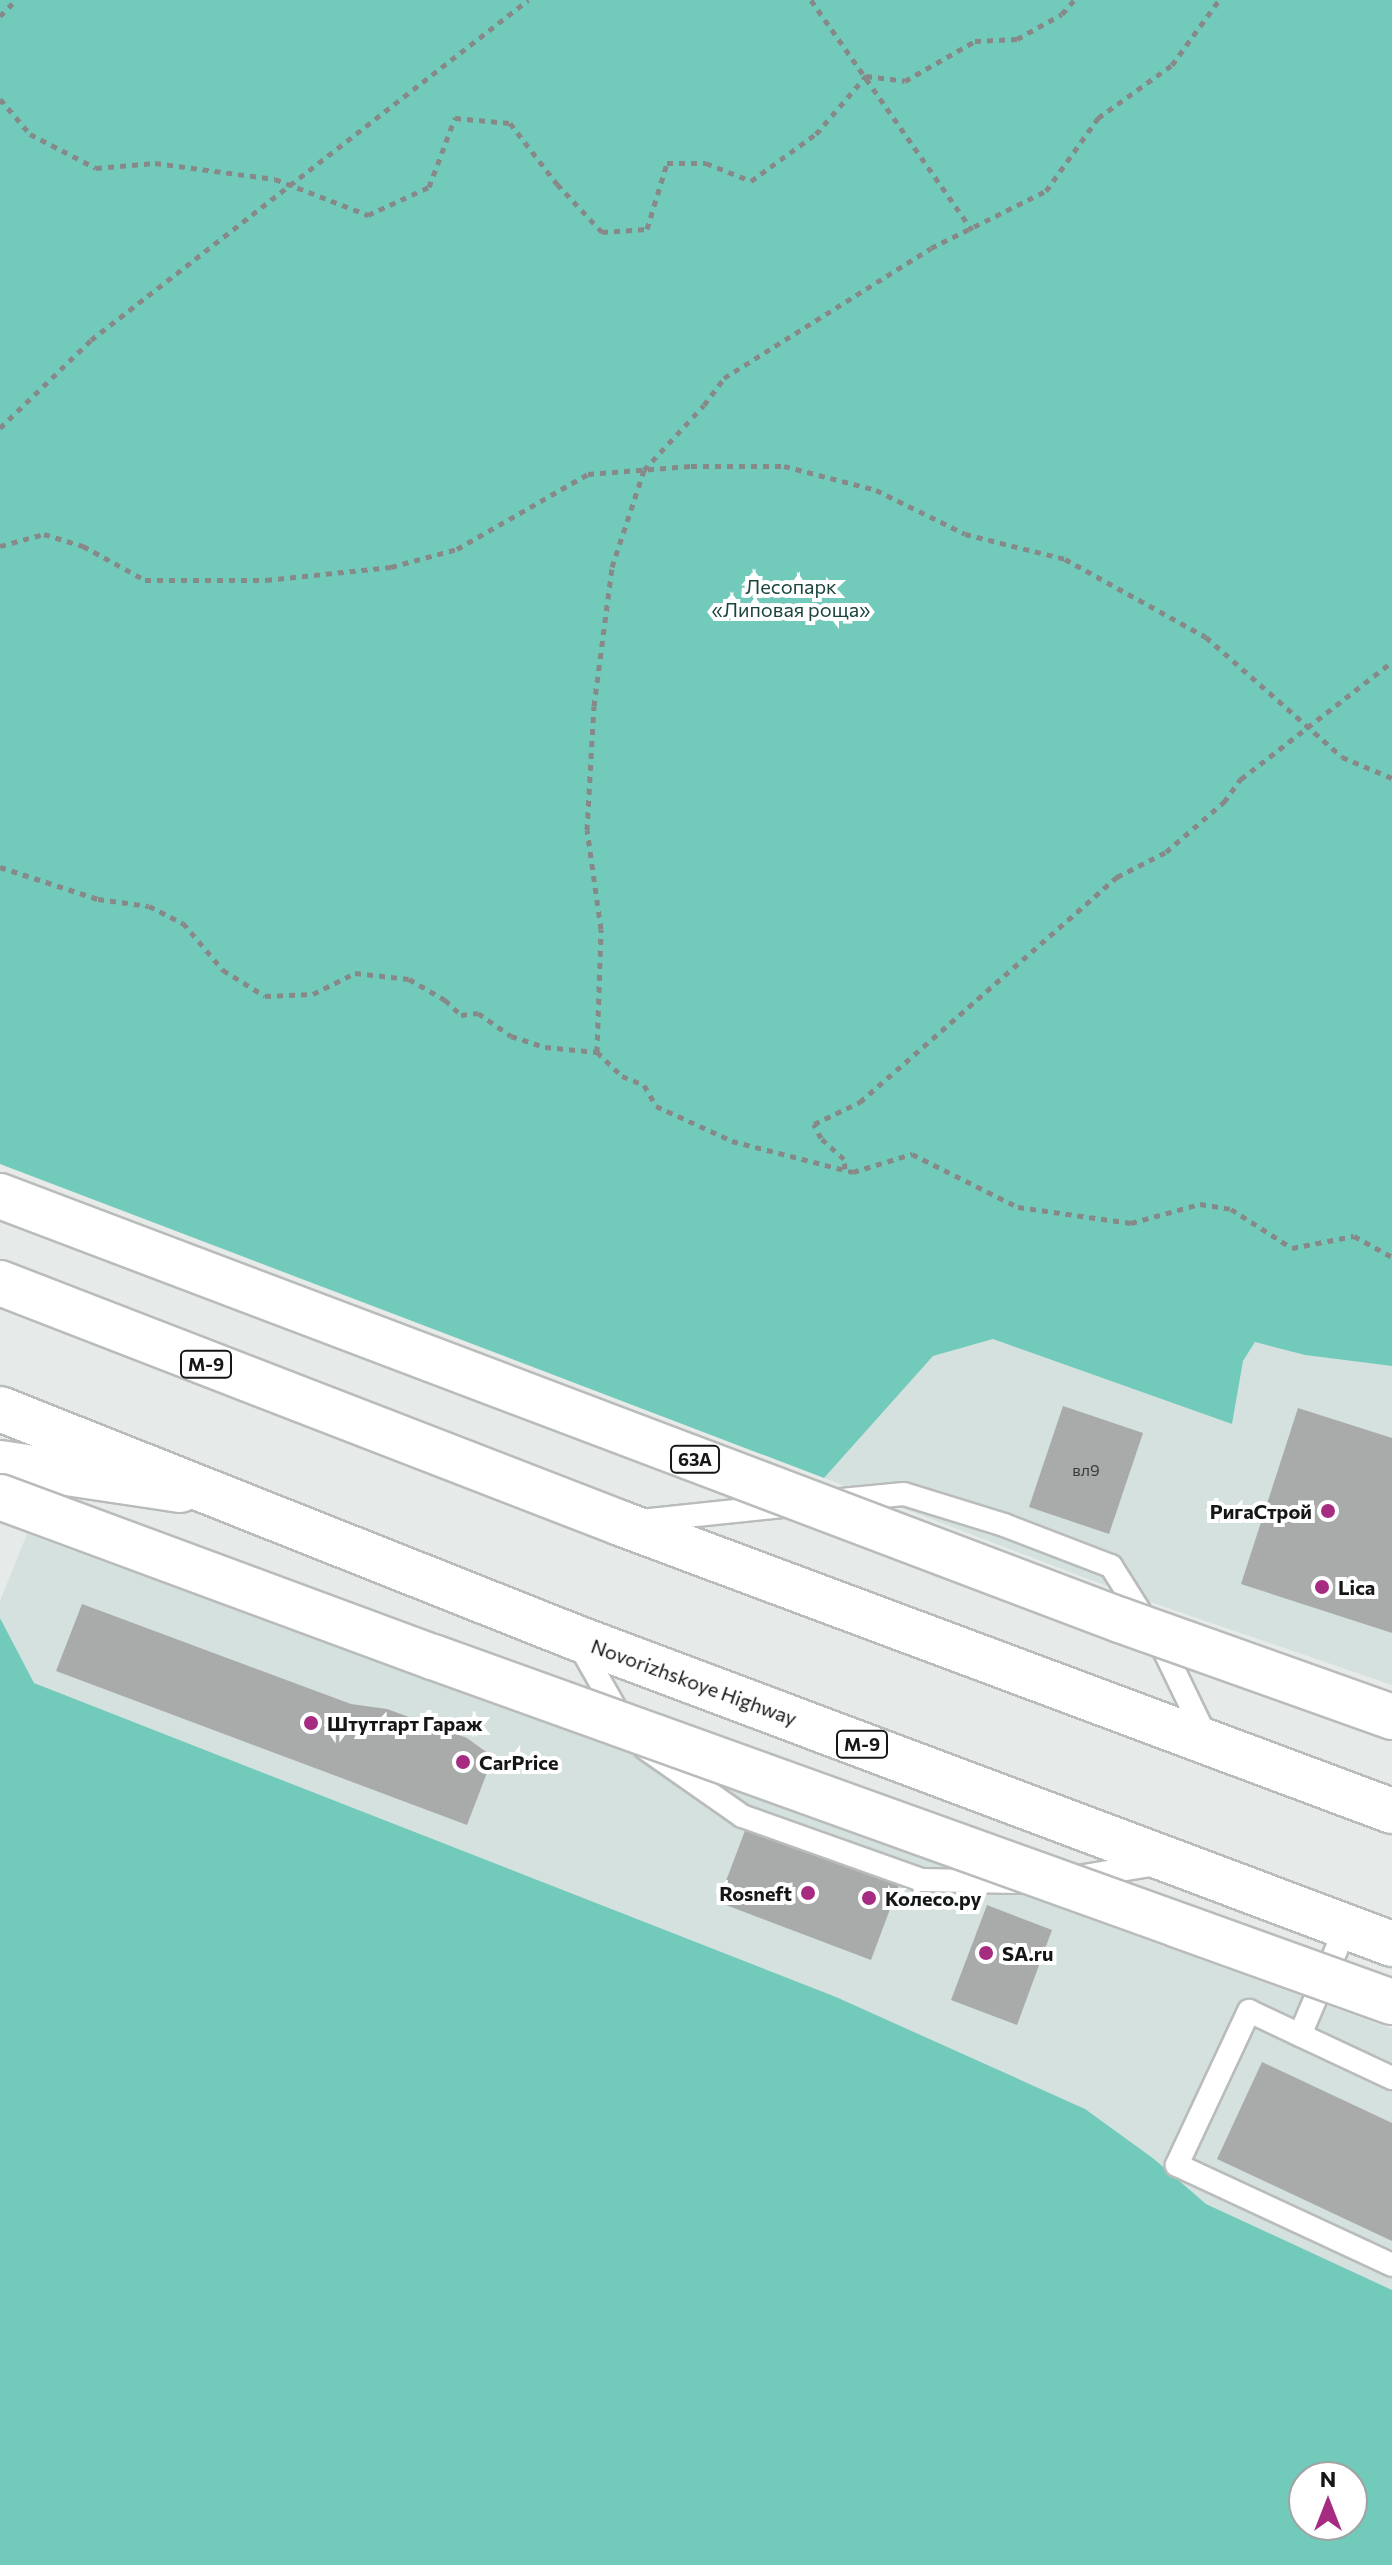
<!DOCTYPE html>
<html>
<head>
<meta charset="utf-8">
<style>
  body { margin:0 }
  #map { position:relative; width:1392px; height:2565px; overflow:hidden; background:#e6eae9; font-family:Commissioner,sans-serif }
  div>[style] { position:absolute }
  .built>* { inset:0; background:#d4e1de }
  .green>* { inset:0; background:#72caba }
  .building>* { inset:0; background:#a8abaa }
  .path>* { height:5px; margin-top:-2.5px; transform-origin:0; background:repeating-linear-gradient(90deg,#878989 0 6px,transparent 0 12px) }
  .roads { filter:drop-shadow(2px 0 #b9bcbb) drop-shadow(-2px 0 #b9bcbb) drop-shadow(0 2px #b9bcbb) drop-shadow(0 -2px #b9bcbb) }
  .service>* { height:22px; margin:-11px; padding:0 11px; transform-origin:11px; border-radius:11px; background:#fff }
  .tertiary>* { height:44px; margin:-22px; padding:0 22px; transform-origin:22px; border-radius:22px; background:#fff }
  .trunk>* { height:44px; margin:-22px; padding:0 22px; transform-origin:22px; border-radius:22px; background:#fff }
  .bridges { filter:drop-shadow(2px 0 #b9bcbb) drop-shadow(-2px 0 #b9bcbb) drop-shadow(0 2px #b9bcbb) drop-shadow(0 -2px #b9bcbb) }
  .trunk-bridge>* { height:44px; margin:-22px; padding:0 22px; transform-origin:22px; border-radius:22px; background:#fff }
  .dots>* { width:22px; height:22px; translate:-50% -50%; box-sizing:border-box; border:4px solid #fff; border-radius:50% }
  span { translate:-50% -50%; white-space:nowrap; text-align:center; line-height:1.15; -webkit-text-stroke:8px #fff; paint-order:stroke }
  .number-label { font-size:16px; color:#3a3b3b }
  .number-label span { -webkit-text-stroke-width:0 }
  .shield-label span { padding:2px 6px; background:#fff; border:2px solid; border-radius:6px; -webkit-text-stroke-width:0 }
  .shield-label { font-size:18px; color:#151616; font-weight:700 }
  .park-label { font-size:20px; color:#1b453e }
  .poi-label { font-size:20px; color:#151616; font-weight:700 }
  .right { translate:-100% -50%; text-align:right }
  .left { translate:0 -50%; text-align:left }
  .street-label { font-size:20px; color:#151616 }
  .north { position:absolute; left:1288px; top:2461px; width:80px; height:80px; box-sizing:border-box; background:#fff; border:2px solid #a1a2a2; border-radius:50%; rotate:0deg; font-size:22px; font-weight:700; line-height:32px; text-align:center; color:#151616 }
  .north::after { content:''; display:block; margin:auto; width:28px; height:36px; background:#a62c81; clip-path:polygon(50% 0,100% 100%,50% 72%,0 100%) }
</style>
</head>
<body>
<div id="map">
  <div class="built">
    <i style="clip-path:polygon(993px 1339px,1232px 1424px,1243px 1361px,1255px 1342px,1305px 1355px,1392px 1366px,1392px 1685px,1130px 1595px,824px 1478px,933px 1356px)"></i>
    <i style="clip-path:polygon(27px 1534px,1392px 2029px,1392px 2290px,1206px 2204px,1154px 2159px,836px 1997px,34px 1683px,0 1618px,0 1601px)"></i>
  </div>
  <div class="green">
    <i style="clip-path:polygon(0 0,1392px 0,1392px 1366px,1305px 1355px,1255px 1342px,1243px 1361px,1232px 1424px,993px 1339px,933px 1356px,824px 1478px,0 1164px)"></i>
    <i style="clip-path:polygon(evenodd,0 1618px,34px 1683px,836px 1997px,1085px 2109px,1154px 2159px,1206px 2204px,1392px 2290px,1392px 2565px,0 2565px,0 1618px,1304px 2477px,1352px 2477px,1352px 2525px,1304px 2525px,1304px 2477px)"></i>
  </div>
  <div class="building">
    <i style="clip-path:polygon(1063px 1406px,1143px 1433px,1109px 1534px,1029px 1507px)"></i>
    <i style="clip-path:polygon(1298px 1408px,1392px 1438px,1392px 1633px,1241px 1584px)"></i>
    <i style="clip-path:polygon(82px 1604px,351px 1704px,387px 1709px,467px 1738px,493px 1757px,467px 1825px,56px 1671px)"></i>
    <i style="clip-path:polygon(746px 1828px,899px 1885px,871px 1960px,718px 1902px)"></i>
    <i style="clip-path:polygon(987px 1905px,1052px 1930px,1017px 2025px,951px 2000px)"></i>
    <i style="clip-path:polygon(1262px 2062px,1392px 2123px,1392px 2241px,1217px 2159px)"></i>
  </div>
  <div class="path">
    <i style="left:811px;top:0;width:281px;rotate:55deg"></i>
    <i style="left:0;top:16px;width:23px;rotate:-45deg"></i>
    <i style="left:0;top:99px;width:46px;rotate:49.4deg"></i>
    <i style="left:30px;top:134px;width:74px;rotate:27.3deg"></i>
    <i style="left:96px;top:168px;width:59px;rotate:-4.8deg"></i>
    <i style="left:155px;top:163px;width:121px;rotate:7.6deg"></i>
    <i style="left:275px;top:179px;width:100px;rotate:21.2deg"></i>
    <i style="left:368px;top:215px;width:67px;rotate:-24.7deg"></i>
    <i style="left:429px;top:187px;width:74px;rotate:-69.4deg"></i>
    <i style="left:455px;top:118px;width:55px;rotate:5.2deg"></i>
    <i style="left:510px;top:123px;width:77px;rotate:52.4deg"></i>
    <i style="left:557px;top:184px;width:66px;rotate:46.8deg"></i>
    <i style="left:602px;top:232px;width:45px;rotate:-3.8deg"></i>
    <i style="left:647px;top:229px;width:69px;rotate:-73.1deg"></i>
    <i style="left:667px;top:163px;width:39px"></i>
    <i style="left:706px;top:163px;width:48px;rotate:21.8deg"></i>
    <i style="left:751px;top:181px;width:80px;rotate:-35.9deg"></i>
    <i style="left:816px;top:134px;width:77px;rotate:-49.2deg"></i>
    <i style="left:866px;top:76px;width:39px;rotate:7deg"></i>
    <i style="left:905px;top:81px;width:81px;rotate:-29.7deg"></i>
    <i style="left:975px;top:41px;width:42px;rotate:-2.7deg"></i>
    <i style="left:1017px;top:39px;width:51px;rotate:-29.1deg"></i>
    <i style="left:1062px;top:14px;width:18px;rotate:-49deg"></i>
    <i style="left:0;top:428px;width:127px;rotate:-44deg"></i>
    <i style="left:91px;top:340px;width:554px;rotate:-37.88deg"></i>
    <i style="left:0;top:546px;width:46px;rotate:-15.3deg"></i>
    <i style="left:44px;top:534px;width:41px;rotate:17.1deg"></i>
    <i style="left:83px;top:546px;width:71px;rotate:28.7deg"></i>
    <i style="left:145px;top:580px;width:121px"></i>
    <i style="left:266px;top:580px;width:126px;rotate:-5.9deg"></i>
    <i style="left:391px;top:567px;width:68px;rotate:-15.3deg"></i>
    <i style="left:457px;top:549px;width:151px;rotate:-29.8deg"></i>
    <i style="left:588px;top:474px;width:103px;rotate:-4.4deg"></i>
    <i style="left:691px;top:466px;width:93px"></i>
    <i style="left:784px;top:466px;width:95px;rotate:14.6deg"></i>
    <i style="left:876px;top:490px;width:99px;rotate:26.3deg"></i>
    <i style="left:965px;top:534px;width:103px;rotate:14deg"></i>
    <i style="left:1065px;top:559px;width:161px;rotate:29deg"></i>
    <i style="left:1206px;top:637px;width:181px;rotate:41.4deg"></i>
    <i style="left:1342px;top:757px;width:54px;rotate:22.8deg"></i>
    <i style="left:0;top:867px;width:103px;rotate:18.1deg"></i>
    <i style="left:98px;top:899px;width:51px;rotate:7.8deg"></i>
    <i style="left:149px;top:906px;width:38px;rotate:27deg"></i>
    <i style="left:183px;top:923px;width:62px;rotate:49.6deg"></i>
    <i style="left:223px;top:970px;width:49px;rotate:31.8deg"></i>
    <i style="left:265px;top:996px;width:48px;rotate:-2.4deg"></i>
    <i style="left:313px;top:994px;width:47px;rotate:-26.6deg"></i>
    <i style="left:355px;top:973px;width:54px;rotate:6.3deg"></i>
    <i style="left:409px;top:979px;width:42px;rotate:30.3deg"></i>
    <i style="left:445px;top:1000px;width:22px;rotate:43deg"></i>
    <i style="left:461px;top:1015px;width:17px;rotate:-7deg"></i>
    <i style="left:478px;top:1013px;width:40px;rotate:34.9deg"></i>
    <i style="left:511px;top:1036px;width:36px;rotate:18deg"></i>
    <i style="left:545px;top:1047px;width:52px;rotate:5.5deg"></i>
    <i style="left:597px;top:1052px;width:35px;rotate:44deg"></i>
    <i style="left:622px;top:1076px;width:24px;rotate:22deg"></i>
    <i style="left:644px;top:1085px;width:24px;rotate:60deg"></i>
    <i style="left:656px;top:1106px;width:84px;rotate:24.7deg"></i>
    <i style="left:732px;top:1141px;width:125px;rotate:14.4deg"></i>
    <i style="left:853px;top:1172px;width:62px;rotate:-17deg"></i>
    <i style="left:912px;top:1154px;width:119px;rotate:26.6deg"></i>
    <i style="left:1018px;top:1207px;width:114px;rotate:8.1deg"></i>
    <i style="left:1131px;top:1223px;width:72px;rotate:-15.4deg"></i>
    <i style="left:1200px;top:1204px;width:31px;rotate:9deg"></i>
    <i style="left:1231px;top:1209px;width:72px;rotate:32.6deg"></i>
    <i style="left:1292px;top:1248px;width:63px;rotate:-11deg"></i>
    <i style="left:1354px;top:1236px;width:43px;rotate:28.9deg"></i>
    <i style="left:597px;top:1052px;width:123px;rotate:-88.1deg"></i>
    <i style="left:601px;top:929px;width:100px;rotate:-98deg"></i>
    <i style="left:587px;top:830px;width:124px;rotate:-86.8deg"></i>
    <i style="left:594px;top:706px;width:140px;rotate:-82.6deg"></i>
    <i style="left:612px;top:567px;width:102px;rotate:-71.7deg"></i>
    <i style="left:644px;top:470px;width:88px;rotate:-47.3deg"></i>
    <i style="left:704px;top:405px;width:34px;rotate:-53deg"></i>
    <i style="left:724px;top:378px;width:244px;rotate:-32.1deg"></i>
    <i style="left:931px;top:248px;width:128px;rotate:-26.4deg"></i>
    <i style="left:1046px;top:191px;width:90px;rotate:-54.5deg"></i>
    <i style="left:1098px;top:118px;width:91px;rotate:-35.6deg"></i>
    <i style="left:1172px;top:65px;width:80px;rotate:-54.1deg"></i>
    <i style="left:845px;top:1169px;width:10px;rotate:-96deg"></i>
    <i style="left:844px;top:1159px;width:31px;rotate:-138deg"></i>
    <i style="left:821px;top:1138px;width:16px;rotate:-117deg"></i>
    <i style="left:814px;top:1124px;width:51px;rotate:-25.6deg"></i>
    <i style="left:860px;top:1102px;width:342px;rotate:-41.2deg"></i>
    <i style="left:1117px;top:877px;width:55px;rotate:-27deg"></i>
    <i style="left:1166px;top:852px;width:77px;rotate:-40.8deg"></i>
    <i style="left:1224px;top:802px;width:29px;rotate:-54deg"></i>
    <i style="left:1241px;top:779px;width:191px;rotate:-37.8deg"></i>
  </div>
  <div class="roads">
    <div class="service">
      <i style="left:831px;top:1501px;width:73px;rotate:-5.5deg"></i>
      <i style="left:904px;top:1494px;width:105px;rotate:17.2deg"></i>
      <i style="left:1004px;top:1525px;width:115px;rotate:21deg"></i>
      <i style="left:1111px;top:1566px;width:99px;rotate:57.8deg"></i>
      <i style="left:1164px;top:1650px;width:101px;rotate:64.2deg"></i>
      <i style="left:640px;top:1521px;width:154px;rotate:-6deg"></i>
      <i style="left:577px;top:1641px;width:93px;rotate:60.4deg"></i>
      <i style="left:645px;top:1748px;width:118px;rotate:35deg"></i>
      <i style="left:742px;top:1816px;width:191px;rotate:19.6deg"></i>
      <i style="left:922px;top:1880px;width:96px;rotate:1.2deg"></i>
      <i style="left:1072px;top:1878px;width:86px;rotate:-9.4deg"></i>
      <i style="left:1346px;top:1927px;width:117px;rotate:113.1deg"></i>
      <i style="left:1300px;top:2035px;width:102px;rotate:25.1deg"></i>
      <i style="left:1300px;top:2035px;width:56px;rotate:-154.8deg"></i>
      <i style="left:1249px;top:2011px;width:170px;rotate:115.1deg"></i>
      <i style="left:1177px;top:2165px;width:237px;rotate:24.9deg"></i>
    </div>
    <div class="tertiary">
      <i style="left:0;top:1463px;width:182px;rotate:8.5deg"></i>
    </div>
    <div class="trunk">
      <i style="left:0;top:1283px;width:665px;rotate:21.16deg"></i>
      <i style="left:620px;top:1523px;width:824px;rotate:20.46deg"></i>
      <i style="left:0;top:1409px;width:618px;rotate:21.66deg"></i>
      <i style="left:574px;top:1637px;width:874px;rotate:20.57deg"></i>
    </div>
  </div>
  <div class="bridges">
    <div class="trunk-bridge">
      <i style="left:0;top:1196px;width:1198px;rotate:20.74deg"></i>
      <i style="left:1120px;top:1620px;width:289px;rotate:19.6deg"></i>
      <i style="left:0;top:1497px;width:462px;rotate:20.3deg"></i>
      <i style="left:433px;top:1657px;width:1019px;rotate:19.79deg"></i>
    </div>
  </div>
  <div class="dots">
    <i style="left:1328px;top:1511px;background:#a62c81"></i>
    <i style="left:1322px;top:1587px;background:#a62c81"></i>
    <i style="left:311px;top:1723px;background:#a62c81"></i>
    <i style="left:463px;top:1762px;background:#a62c81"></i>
    <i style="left:808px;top:1893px;background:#a62c81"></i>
    <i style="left:869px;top:1898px;background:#a62c81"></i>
    <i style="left:986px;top:1953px;background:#a62c81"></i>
  </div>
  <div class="number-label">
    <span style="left:1086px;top:1470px">вл9</span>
  </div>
  <div class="shield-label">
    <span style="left:206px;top:1364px">М-9</span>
    <span style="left:695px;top:1459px">63A</span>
    <span style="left:862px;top:1744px">М-9</span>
  </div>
  <div class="park-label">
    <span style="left:791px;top:598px">Лесопарк<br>«Липовая роща»</span>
  </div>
  <div class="poi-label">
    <span class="right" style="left:1312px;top:1511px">РигаСтрой</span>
    <span class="left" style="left:1338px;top:1587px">Lica</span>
    <span class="left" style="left:327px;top:1723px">Штутгарт Гараж</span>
    <span class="left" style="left:479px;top:1762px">CarPrice</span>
    <span class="right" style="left:792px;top:1893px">Rosneft</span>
    <span class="left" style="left:885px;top:1898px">Колесо.ру</span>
    <span class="left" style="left:1002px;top:1953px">SA.ru</span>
  </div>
  <div class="street-label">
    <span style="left:694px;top:1682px;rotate:20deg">Novorizhskoye Highway</span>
  </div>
  <div class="north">N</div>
</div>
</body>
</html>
